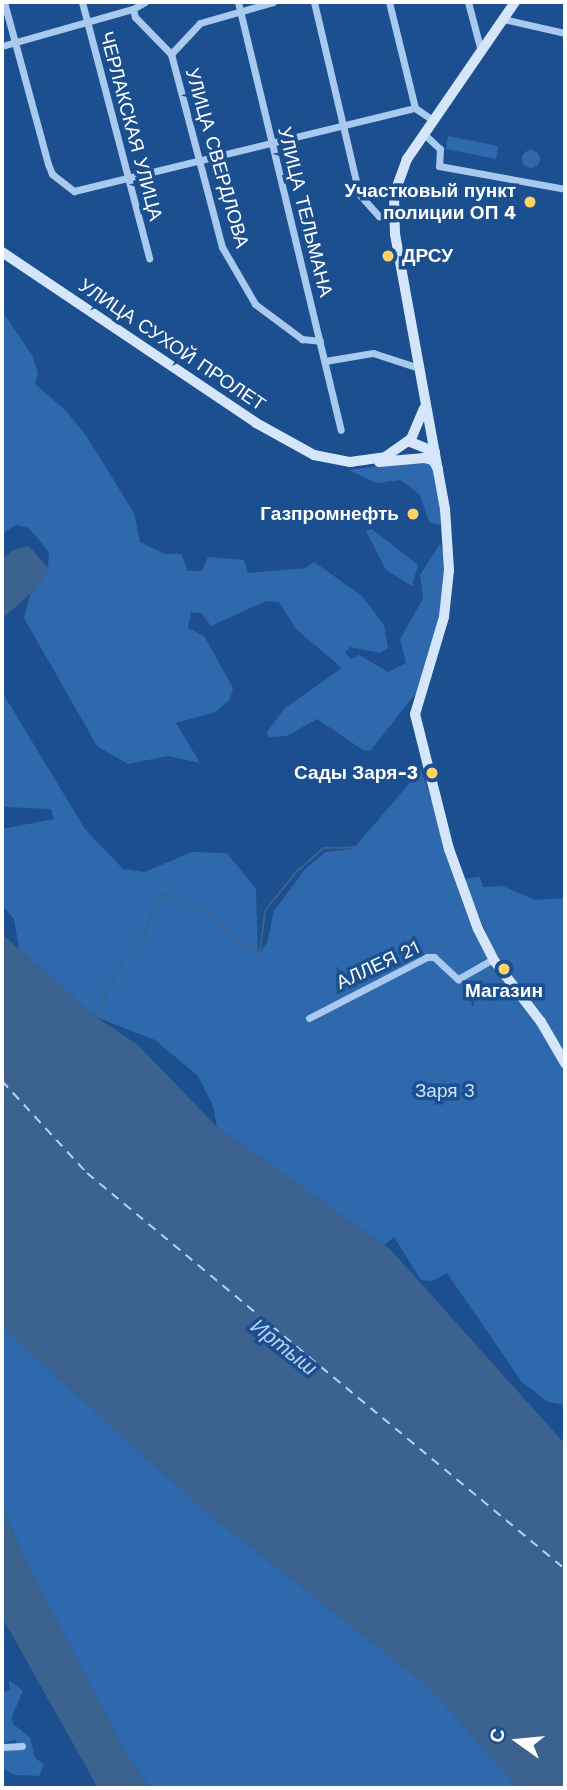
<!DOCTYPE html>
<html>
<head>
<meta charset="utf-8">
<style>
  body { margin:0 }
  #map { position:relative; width:567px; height:1790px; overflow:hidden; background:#1b4f8f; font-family:"Work Sans",sans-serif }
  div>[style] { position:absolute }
  .green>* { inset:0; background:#2e69ad }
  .round { border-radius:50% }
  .water>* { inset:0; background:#3c6290 }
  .stream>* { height:2px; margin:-1px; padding:0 1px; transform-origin:1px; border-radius:1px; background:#3c6290 }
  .ferry>* { height:2px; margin-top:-1px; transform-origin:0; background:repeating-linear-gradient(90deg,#b5d3f5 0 9px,transparent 0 16px) }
  .street>* { height:7px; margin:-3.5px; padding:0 3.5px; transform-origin:3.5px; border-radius:3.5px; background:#a9c9ee }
  .secondary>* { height:10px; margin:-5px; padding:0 5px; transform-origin:5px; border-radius:5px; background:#d6e6fa }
  .dots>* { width:19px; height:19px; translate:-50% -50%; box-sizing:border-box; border:4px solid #1b4f8f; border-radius:50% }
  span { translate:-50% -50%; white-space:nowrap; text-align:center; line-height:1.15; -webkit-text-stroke:7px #1b4f8f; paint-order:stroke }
  .street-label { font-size:19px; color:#fff }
  .poi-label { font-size:19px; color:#fff; font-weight:700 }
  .right { translate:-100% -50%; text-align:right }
  .left { translate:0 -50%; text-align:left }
  .park-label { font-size:19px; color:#cfe3fa }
  .water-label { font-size:21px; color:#b5d3f5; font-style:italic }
  .frame { position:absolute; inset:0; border:4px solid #fff; pointer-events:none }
  .north { position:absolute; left:483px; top:1706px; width:70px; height:70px; -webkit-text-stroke:5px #1b4f8f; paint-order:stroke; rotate:285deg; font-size:19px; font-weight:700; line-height:28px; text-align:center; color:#fff }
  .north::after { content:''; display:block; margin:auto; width:24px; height:32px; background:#fff; clip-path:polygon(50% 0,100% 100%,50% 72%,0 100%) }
</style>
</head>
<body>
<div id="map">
  <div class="green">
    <i style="clip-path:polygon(448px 136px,498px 146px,496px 159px,446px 149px)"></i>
    <i class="round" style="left:522px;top:150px;width:18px;height:18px"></i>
    <i style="clip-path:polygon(2px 311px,32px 355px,38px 373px,35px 384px,66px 411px,87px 437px,134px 513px,140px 542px,165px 554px,181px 554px,188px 571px,202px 571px,208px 557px,244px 560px,248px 573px,305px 568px,314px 562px,362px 596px,384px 625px,388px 648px,380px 653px,350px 647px,345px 653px,351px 659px,359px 655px,388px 672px,406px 663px,400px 639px,423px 599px,420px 575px,440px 544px,446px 559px,444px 600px,416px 693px,370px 751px,363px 750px,317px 719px,287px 736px,269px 737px,267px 732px,285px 708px,342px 668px,296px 629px,279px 602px,266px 601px,211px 626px,201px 613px,191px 612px,188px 628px,204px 636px,233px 688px,230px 699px,216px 712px,176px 723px,200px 763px,168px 756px,128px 764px,97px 746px,24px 618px,30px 595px,48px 568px,49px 552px,29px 528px,16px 525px,2px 534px)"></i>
    <i style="clip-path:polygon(423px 460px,432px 463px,443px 519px,439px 525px,429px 522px,420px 495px,401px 480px,376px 483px,349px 470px)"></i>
    <i style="clip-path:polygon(372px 529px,418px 565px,412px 586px,386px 570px,366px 531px)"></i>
    <i style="clip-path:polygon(2px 692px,85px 829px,123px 869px,145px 872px,192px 852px,227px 853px,256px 889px,258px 954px,267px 943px,274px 911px,306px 868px,326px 852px,353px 849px,421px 770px,470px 912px,565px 1071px,565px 1405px,548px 1402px,522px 1382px,447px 1273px,432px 1281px,421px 1280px,394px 1237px,384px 1245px,217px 1127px,213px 1106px,198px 1076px,155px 1040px,96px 1017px,19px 949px,14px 919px,2px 905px,2px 829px,54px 819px,51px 809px,2px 807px)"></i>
    <i style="clip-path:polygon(480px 877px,483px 887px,503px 886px,535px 900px,565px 898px,565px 1051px,492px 948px,464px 879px)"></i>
    <i style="clip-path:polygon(2px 1327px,206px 1512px,429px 1687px,518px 1788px,150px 1788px,123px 1749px,22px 1553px,2px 1505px)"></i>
    <i style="clip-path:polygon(9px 1680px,23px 1691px,12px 1716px,13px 1724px,30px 1737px,35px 1758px,44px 1764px,39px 1776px,14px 1775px,2px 1768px,2px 1751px,19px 1749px,15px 1740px,2px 1743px,2px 1693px,10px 1690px)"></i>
  </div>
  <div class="water">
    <i style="clip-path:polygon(29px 546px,48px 568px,42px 583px,2px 619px,2px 559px,13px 550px)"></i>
    <i style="clip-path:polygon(2px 934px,96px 1017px,138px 1045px,217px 1127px,390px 1249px,565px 1444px,565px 1788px,518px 1788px,429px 1687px,206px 1512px,2px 1327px)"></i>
    <i style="clip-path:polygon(2px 1505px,22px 1553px,123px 1749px,150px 1788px,98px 1788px,2px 1617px)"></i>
  </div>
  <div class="stream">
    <i style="left:96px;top:1016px;width:60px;rotate:-64.3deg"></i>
    <i style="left:122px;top:962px;width:35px;rotate:-49deg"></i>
    <i style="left:145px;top:936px;width:39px;rotate:-75deg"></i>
    <i style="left:155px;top:898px;width:10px;rotate:-24deg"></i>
    <i style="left:164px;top:894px;width:36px;rotate:23deg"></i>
    <i style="left:197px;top:908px;width:24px;rotate:30deg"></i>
    <i style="left:218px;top:920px;width:28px;rotate:49deg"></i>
    <i style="left:236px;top:941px;width:26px;rotate:23deg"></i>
    <i style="left:260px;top:951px;width:40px;rotate:-82.9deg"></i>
    <i style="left:265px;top:911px;width:50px;rotate:-51.5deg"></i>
    <i style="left:296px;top:872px;width:37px;rotate:-41deg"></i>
    <i style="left:324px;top:848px;width:39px;rotate:-1deg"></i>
  </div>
  <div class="ferry">
    <i style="left:2px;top:1081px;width:125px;rotate:47.3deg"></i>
    <i style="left:87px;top:1173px;width:621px;rotate:39.64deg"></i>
  </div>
  <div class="street">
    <i style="left:4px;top:2px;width:168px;rotate:74.8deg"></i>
    <i style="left:48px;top:164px;width:11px;rotate:68deg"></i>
    <i style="left:52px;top:174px;width:28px;rotate:38deg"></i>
    <i style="left:74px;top:191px;width:351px;rotate:-13.7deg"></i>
    <i style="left:82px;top:2px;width:265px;rotate:75.3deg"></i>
    <i style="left:145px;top:2px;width:14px;rotate:150deg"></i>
    <i style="left:133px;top:9px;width:8px;rotate:76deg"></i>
    <i style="left:135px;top:17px;width:52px;rotate:45.8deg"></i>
    <i style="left:171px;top:54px;width:200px;rotate:75.2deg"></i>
    <i style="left:222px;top:247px;width:66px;rotate:59.9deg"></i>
    <i style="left:255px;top:304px;width:59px;rotate:36.7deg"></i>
    <i style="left:302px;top:339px;width:18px;rotate:6deg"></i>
    <i style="left:238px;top:2px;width:440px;rotate:76.5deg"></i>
    <i style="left:314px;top:2px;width:197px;rotate:76.8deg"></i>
    <i style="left:359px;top:194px;width:30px;rotate:48deg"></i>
    <i style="left:379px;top:216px;width:14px;rotate:-4deg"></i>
    <i style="left:389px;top:2px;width:109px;rotate:76.2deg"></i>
    <i style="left:415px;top:108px;width:23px;rotate:34deg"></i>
    <i style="left:468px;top:2px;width:51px;rotate:75.1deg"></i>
    <i style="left:503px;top:19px;width:64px;rotate:12.7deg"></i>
    <i style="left:2px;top:46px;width:136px;rotate:-15.8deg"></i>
    <i style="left:171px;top:54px;width:42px;rotate:-46.9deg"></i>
    <i style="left:200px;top:23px;width:76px;rotate:-16deg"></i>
    <i style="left:424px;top:134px;width:22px;rotate:43deg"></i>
    <i style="left:440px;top:149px;width:17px;rotate:93deg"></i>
    <i style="left:439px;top:166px;width:128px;rotate:10.3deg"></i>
    <i style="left:325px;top:361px;width:49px;rotate:-9.5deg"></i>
    <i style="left:373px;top:353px;width:48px;rotate:18.1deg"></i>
    <i style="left:309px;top:1018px;width:133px;rotate:-27.3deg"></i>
    <i style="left:427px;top:957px;width:7px"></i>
    <i style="left:434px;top:957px;width:33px;rotate:43deg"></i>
    <i style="left:458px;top:979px;width:40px;rotate:-29.7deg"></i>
    <i style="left:2px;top:1747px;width:20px;rotate:-3deg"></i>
  </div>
  <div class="secondary">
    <i style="left:515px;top:2px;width:191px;rotate:124.5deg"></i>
    <i style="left:407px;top:159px;width:37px;rotate:110deg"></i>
    <i style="left:394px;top:194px;width:40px;rotate:88.6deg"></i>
    <i style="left:395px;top:234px;width:280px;rotate:79.7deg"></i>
    <i style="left:445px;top:509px;width:61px;rotate:86.2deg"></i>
    <i style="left:449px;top:570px;width:47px;rotate:96.1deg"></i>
    <i style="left:444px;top:617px;width:101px;rotate:106.6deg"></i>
    <i style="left:415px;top:714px;width:139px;rotate:75.9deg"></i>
    <i style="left:449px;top:849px;width:85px;rotate:70.1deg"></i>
    <i style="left:478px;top:929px;width:34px;rotate:63deg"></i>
    <i style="left:493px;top:959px;width:79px;rotate:52.7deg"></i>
    <i style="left:541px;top:1022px;width:48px;rotate:59.7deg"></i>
    <i style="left:2px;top:252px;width:306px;rotate:33.9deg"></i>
    <i style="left:256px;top:423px;width:66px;rotate:28.9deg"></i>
    <i style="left:314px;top:455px;width:37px;rotate:11deg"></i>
    <i style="left:350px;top:462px;width:35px;rotate:-8deg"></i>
    <i style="left:385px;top:457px;width:32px;rotate:-35deg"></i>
    <i style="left:411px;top:439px;width:33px;rotate:-67deg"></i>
    <i style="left:408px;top:441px;width:29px;rotate:22deg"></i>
    <i style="left:379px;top:462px;width:45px;rotate:-5.1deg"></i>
    <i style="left:424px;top:458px;width:9px;rotate:13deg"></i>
    <i style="left:433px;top:460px;width:10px;rotate:61deg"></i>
  </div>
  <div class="dots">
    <i style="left:530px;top:202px;background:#ffd166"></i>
    <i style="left:388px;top:256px;background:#ffd166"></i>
    <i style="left:413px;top:514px;background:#ffd166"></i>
    <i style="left:432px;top:773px;background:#ffd166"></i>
    <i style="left:504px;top:969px;background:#ffd166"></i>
  </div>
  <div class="street-label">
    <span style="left:131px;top:126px;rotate:75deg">ЧЕРЛАКСКАЯ УЛИЦА</span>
    <span style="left:217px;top:158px;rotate:74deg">УЛИЦА СВЕРДЛОВА</span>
    <span style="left:305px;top:212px;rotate:76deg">УЛИЦА ТЕЛЬМАНА</span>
    <span style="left:172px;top:345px;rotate:34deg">УЛИЦА СУХОЙ ПРОЛЕТ</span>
    <span style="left:378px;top:965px;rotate:-25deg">АЛЛЕЯ 21</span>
  </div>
  <div class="poi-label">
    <span class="right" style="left:516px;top:202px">Участковый пункт<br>полиции ОП 4</span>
    <span class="left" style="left:402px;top:256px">ДРСУ</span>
    <span class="right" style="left:399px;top:514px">Газпромнефть</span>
    <span class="right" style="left:418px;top:773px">Сады Заря-3</span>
    <span style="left:504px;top:991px">Магазин</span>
  </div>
  <div class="park-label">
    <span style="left:445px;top:1091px">Заря 3</span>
  </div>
  <div class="water-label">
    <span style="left:284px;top:1347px;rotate:38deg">Иртыш</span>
  </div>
  <div class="frame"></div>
  <div class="north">С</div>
</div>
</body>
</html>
